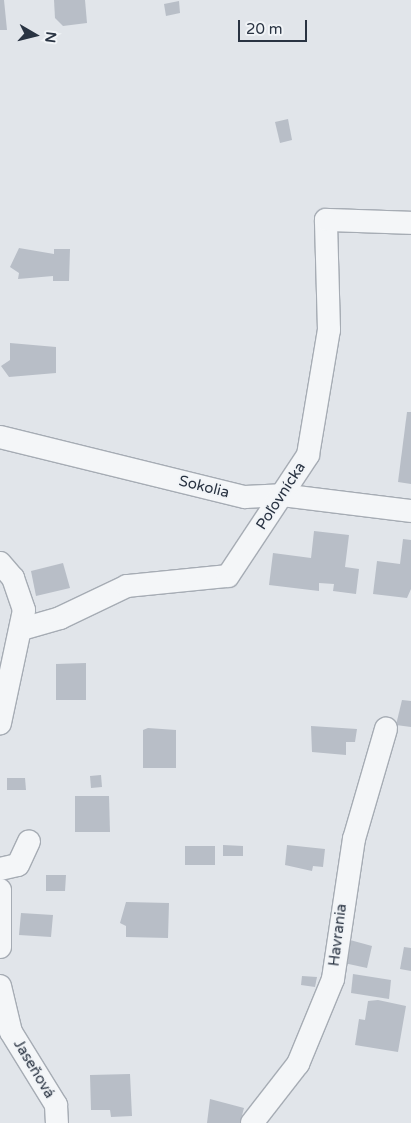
<!DOCTYPE html>
<html>
<head>
<meta charset="utf-8">
<style>
  body { margin:0 }
  #map { position:relative; width:411px; height:1123px; overflow:hidden; background:#e1e5ea; font-family:"Varela Round",sans-serif }
  div>[style] { position:absolute }
  .building>* { inset:0; background:#b8bec7 }
  .roads { filter:drop-shadow(1px 0 #a6acb4) drop-shadow(-1px 0 #a6acb4) drop-shadow(0 1px #a6acb4) drop-shadow(0 -1px #a6acb4) }
  .minor>* { height:22px; margin:-11px; padding:0 11px; transform-origin:11px; border-radius:11px; background:#f4f6f8 }
  span { translate:-50% -50%; white-space:nowrap; text-align:center; line-height:1.15; -webkit-text-stroke:4px #f1f4f7; paint-order:stroke }
  .street-label { font-size:15px; color:#293342 }
  .north { position:absolute; left:10px; top:10px; width:50px; height:50px; -webkit-text-stroke:4px #f1f4f7; paint-order:stroke; rotate:98deg; font-size:14px; font-weight:700; line-height:20px; text-align:center; color:#293342 }
  .north::after { content:''; display:block; margin:auto; width:18px; height:22px; background:#293342; clip-path:polygon(50% 0,100% 100%,50% 72%,0 100%) }
  .scale { position:absolute; left:238px; top:20px; width:69px; height:22px; box-sizing:border-box; border:2px solid #293342; border-top:0; padding-left:6px; font-size:15px; line-height:18px; white-space:nowrap; color:#293342; -webkit-text-stroke:4px #f1f4f7; paint-order:stroke }
</style>
</head>
<body>
<div id="map">
  <div class="building">
    <i style="clip-path:polygon(0 0,4px 0,7px 30px,0 30px)"></i>
    <i style="clip-path:polygon(54px 0,85px 0,87px 23px,63px 26px,55px 18px)"></i>
    <i style="clip-path:polygon(179px 1px,180px 13px,166px 16px,164px 4px)"></i>
    <i style="clip-path:polygon(288px 119px,292px 140px,280px 143px,275px 122px)"></i>
    <i style="clip-path:polygon(19px 248px,54px 254px,54px 249px,70px 249px,69px 281px,53px 281px,53px 276px,18px 279px,19px 273px,10px 267px)"></i>
    <i style="clip-path:polygon(10px 343px,56px 347px,56px 373px,9px 377px,1px 366px,10px 360px)"></i>
    <i style="clip-path:polygon(407px 412px,411px 412px,411px 484px,398px 482px)"></i>
    <i style="clip-path:polygon(314px 531px,349px 535px,345px 567px,359px 569px,356px 594px,333px 591px,334px 584px,319px 583px,319px 591px,269px 585px,273px 553px,311px 558px)"></i>
    <i style="clip-path:polygon(403px 539px,411px 540px,411px 589px,407px 598px,373px 594px,377px 561px,400px 564px)"></i>
    <i style="clip-path:polygon(63px 563px,70px 588px,36px 596px,31px 571px)"></i>
    <i style="clip-path:polygon(86px 663px,86px 700px,56px 700px,56px 664px)"></i>
    <i style="clip-path:polygon(402px 700px,411px 701px,411px 727px,396px 725px)"></i>
    <i style="clip-path:polygon(311px 726px,357px 729px,355px 742px,346px 742px,346px 755px,312px 752px)"></i>
    <i style="clip-path:polygon(148px 728px,176px 730px,176px 768px,143px 768px,143px 730px)"></i>
    <i style="clip-path:polygon(101px 775px,102px 787px,91px 788px,90px 776px)"></i>
    <i style="clip-path:polygon(7px 778px,25px 778px,26px 790px,7px 790px)"></i>
    <i style="clip-path:polygon(75px 796px,109px 796px,110px 832px,75px 832px)"></i>
    <i style="clip-path:polygon(223px 845px,243px 846px,243px 856px,223px 856px)"></i>
    <i style="clip-path:polygon(287px 845px,325px 849px,323px 867px,313px 866px,312px 871px,285px 865px)"></i>
    <i style="clip-path:polygon(185px 846px,215px 846px,215px 865px,185px 865px)"></i>
    <i style="clip-path:polygon(46px 875px,66px 875px,65px 891px,46px 891px)"></i>
    <i style="clip-path:polygon(126px 902px,169px 903px,168px 938px,126px 937px,126px 926px,120px 923px)"></i>
    <i style="clip-path:polygon(21px 913px,53px 915px,51px 937px,19px 935px)"></i>
    <i style="clip-path:polygon(350px 940px,372px 946px,367px 968px,344px 963px)"></i>
    <i style="clip-path:polygon(404px 947px,411px 948px,411px 971px,400px 969px)"></i>
    <i style="clip-path:polygon(353px 974px,391px 980px,389px 999px,351px 993px)"></i>
    <i style="clip-path:polygon(302px 976px,317px 977px,315px 987px,301px 985px)"></i>
    <i style="clip-path:polygon(378px 1000px,406px 1006px,398px 1052px,355px 1045px,359px 1019px,365px 1020px,368px 1001px)"></i>
    <i style="clip-path:polygon(130px 1074px,132px 1116px,111px 1117px,110px 1110px,91px 1110px,90px 1075px)"></i>
    <i style="clip-path:polygon(210px 1099px,244px 1108px,240px 1123px,207px 1123px)"></i>
  </div>
  <div class="roads">
    <div class="minor">
      <i style="left:0;top:437px;width:252px;rotate:13.8deg"></i>
      <i style="left:245px;top:497px;width:36px;rotate:-3deg"></i>
      <i style="left:281px;top:495px;width:131px;rotate:7deg"></i>
      <i style="left:0;top:563px;width:20px;rotate:49deg"></i>
      <i style="left:13px;top:578px;width:34px;rotate:71deg"></i>
      <i style="left:24px;top:610px;width:116px;rotate:102deg"></i>
      <i style="left:22px;top:629px;width:40px;rotate:-16deg"></i>
      <i style="left:60px;top:618px;width:74px;rotate:-25.5deg"></i>
      <i style="left:127px;top:586px;width:101px;rotate:-5.7deg"></i>
      <i style="left:228px;top:576px;width:145px;rotate:-56.5deg"></i>
      <i style="left:308px;top:455px;width:127px;rotate:-80.5deg"></i>
      <i style="left:329px;top:330px;width:110px;rotate:-91.6deg"></i>
      <i style="left:326px;top:220px;width:85px;rotate:2deg"></i>
      <i style="left:0;top:869px;width:18px;rotate:-13deg"></i>
      <i style="left:18px;top:865px;width:26px;rotate:-65deg"></i>
      <i style="left:0;top:890px;width:57px;rotate:90deg"></i>
      <i style="left:0;top:986px;width:47px;rotate:76.6deg"></i>
      <i style="left:11px;top:1032px;width:86px;rotate:58.3deg"></i>
      <i style="left:56px;top:1105px;width:18px;rotate:87deg"></i>
      <i style="left:252px;top:1123px;width:75px;rotate:-52.1deg"></i>
      <i style="left:298px;top:1064px;width:92px;rotate:-67.6deg"></i>
      <i style="left:333px;top:979px;width:142px;rotate:-81.5deg"></i>
      <i style="left:354px;top:839px;width:115px;rotate:-73.8deg"></i>
    </div>
  </div>
  <div class="street-label">
    <span style="left:204px;top:487px;rotate:14deg">Sokolia</span>
    <span style="left:281px;top:496px;rotate:-57deg">Poľovnícka</span>
    <span style="left:338px;top:935px;rotate:-83deg">Havrania</span>
    <span style="left:34px;top:1069px;rotate:59deg">Jaseňová</span>
  </div>
  <div class="north">N</div>
  <div class="scale">20 m</div>
</div>
</body>
</html>
